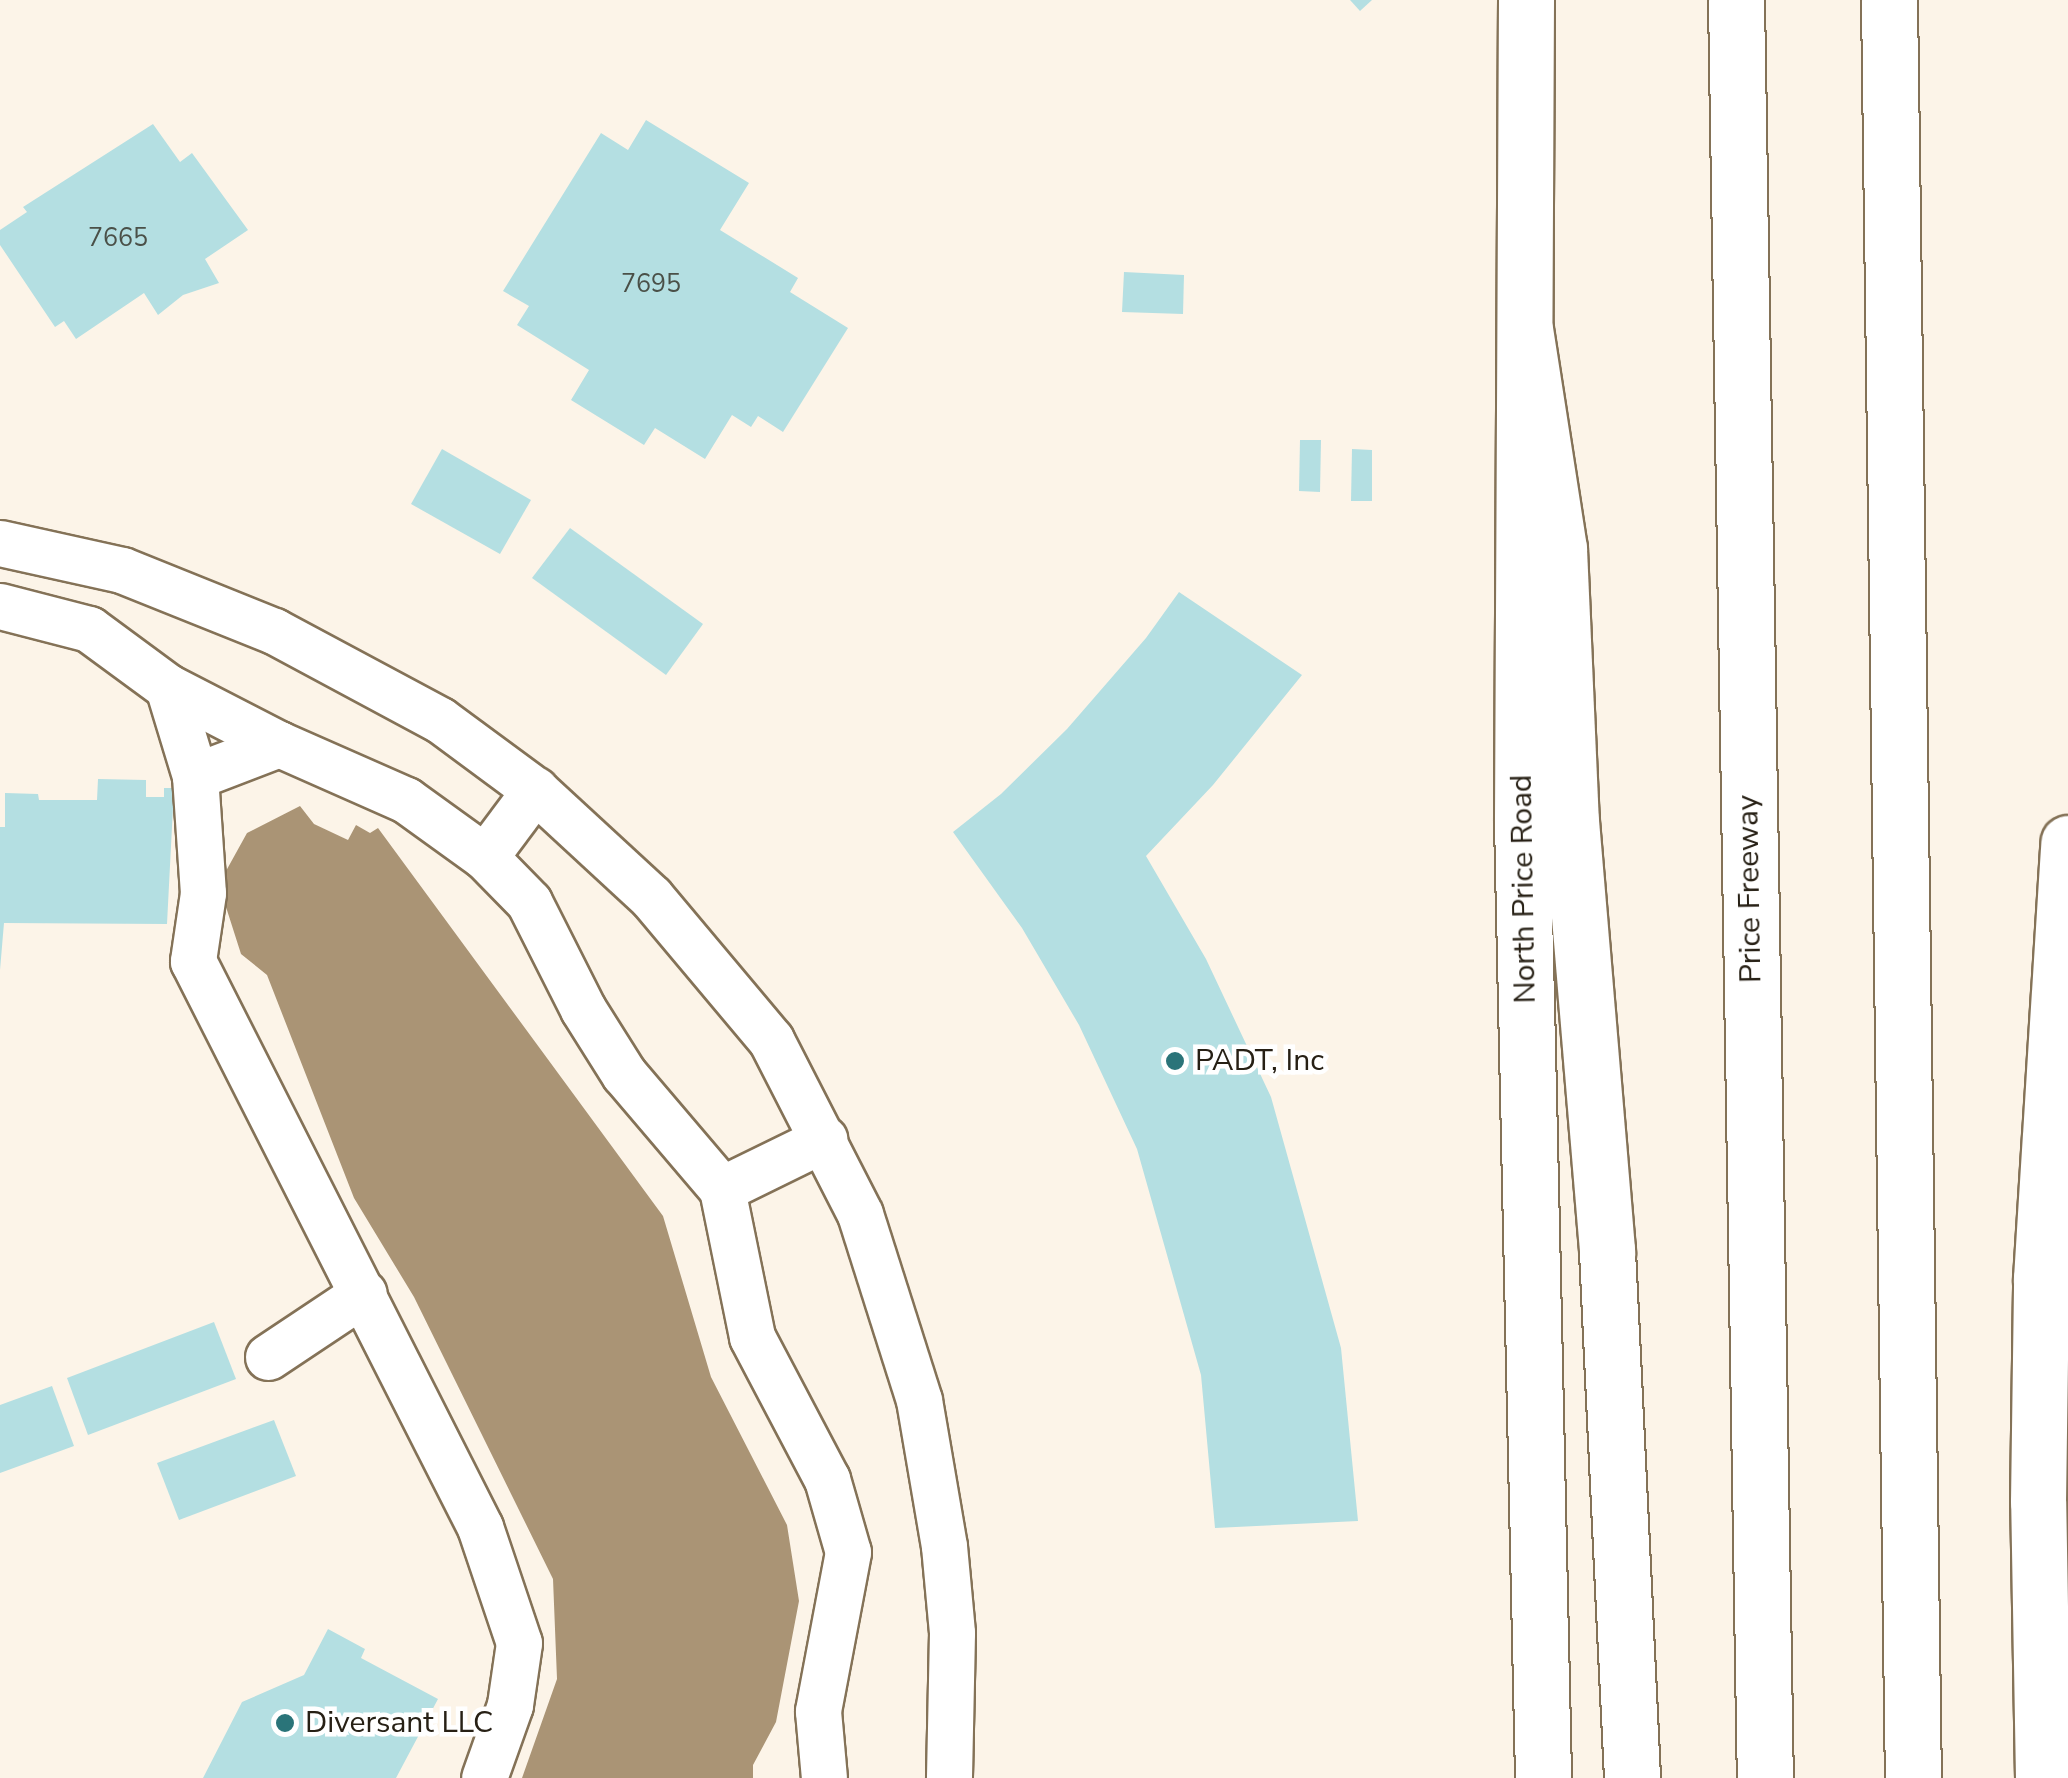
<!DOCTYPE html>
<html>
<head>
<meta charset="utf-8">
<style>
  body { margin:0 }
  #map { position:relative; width:2068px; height:1778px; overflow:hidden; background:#fcf4e8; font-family:"Nunito Sans",sans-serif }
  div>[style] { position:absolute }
  .water>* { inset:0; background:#aa9475 }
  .building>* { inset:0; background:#b4dfe2 }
  .roads { filter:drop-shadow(2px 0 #847257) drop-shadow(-2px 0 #847257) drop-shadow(0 2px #847257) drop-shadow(0 -2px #847257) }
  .street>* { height:45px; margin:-22.5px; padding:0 22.5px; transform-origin:22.5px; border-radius:22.5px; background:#fff }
  .secondary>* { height:55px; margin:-27.5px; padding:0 27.5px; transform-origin:27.5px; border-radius:27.5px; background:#fff }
  .highway>* { height:55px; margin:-27.5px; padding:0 27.5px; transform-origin:27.5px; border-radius:27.5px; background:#fff }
  .dots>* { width:28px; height:28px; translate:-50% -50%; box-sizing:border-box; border:5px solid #fff; border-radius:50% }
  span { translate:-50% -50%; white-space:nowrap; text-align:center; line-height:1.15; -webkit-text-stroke:9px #fff; paint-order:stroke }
  .number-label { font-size:25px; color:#4a5048 }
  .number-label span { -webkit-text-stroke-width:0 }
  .street-label { font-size:30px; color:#272015 }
  .poi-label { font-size:30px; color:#272015 }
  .left { translate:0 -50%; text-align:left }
</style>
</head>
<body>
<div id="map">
  <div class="water">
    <i style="clip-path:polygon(300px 806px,314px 824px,348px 840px,356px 825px,370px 833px,378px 828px,663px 1216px,711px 1377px,787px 1525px,799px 1601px,776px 1722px,753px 1765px,753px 1778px,522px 1778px,557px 1679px,553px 1579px,414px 1297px,354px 1198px,267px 975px,241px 954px,226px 907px,226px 871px,247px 833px)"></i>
  </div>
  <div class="building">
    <i style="clip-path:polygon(1350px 0,1372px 0,1360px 11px)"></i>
    <i style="clip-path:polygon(646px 120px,749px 183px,720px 230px,798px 278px,790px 292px,848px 328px,783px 432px,758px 416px,751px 427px,732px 415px,705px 459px,655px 428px,644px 445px,571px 400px,589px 370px,517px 325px,529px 306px,503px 291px,601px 133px,628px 150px)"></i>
    <i style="clip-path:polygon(153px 124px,180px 162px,192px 153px,248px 230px,205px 259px,219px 283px,183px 295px,158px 315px,144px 293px,76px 339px,64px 321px,55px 327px,0 245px,0 230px,27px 212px,23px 207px)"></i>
    <i style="clip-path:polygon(1124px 272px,1184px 275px,1183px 314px,1122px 312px)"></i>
    <i style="clip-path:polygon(1300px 440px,1321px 440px,1320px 492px,1299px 491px)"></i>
    <i style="clip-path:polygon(442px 449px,531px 500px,500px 554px,411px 504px)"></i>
    <i style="clip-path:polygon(1352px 449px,1372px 450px,1372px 501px,1351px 501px)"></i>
    <i style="clip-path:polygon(570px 528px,703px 624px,666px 675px,532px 578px)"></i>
    <i style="clip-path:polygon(1179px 592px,1302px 675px,1213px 785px,1146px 856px,1206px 959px,1271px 1097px,1341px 1348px,1358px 1521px,1215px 1528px,1201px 1375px,1137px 1149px,1079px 1025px,1022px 928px,953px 832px,1001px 794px,1067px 729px,1146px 638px)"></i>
    <i style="clip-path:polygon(98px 779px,146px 780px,146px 797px,164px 797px,164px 788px,174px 788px,167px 924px,4px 923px,0 970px,0 827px,5px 827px,5px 793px,38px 794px,39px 800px,97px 800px)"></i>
    <i style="clip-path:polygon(214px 1322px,236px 1379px,88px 1435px,67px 1378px)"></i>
    <i style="clip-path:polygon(52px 1386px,74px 1446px,0 1473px,0 1405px)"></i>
    <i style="clip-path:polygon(274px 1420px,296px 1476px,179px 1520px,157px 1463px)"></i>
    <i style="clip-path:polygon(328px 1629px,365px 1649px,361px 1658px,438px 1699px,396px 1778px,203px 1778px,242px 1702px,304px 1675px)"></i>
  </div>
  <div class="roads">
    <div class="street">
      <i style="left:0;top:543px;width:125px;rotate:12.5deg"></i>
      <i style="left:122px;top:570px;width:164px;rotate:21.9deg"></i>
      <i style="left:274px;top:631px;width:188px;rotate:28.2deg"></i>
      <i style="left:440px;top:720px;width:118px;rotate:36.4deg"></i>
      <i style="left:535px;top:790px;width:158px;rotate:42.7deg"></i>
      <i style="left:651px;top:897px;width:187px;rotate:50deg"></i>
      <i style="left:771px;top:1040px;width:195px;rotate:62.9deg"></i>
      <i style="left:860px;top:1214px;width:195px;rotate:72.4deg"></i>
      <i style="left:919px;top:1400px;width:148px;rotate:80.3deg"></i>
      <i style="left:944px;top:1546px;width:87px;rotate:84.7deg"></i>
      <i style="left:952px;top:1633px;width:145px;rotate:91.2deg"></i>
      <i style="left:0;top:606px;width:92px;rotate:14.5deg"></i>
      <i style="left:89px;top:629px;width:98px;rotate:36.3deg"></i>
      <i style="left:168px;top:687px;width:125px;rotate:27.2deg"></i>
      <i style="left:279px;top:744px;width:139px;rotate:23.8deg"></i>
      <i style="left:406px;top:800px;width:97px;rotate:35.8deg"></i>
      <i style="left:485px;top:857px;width:63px;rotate:45.6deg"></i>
      <i style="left:529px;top:902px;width:120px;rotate:63.2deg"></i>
      <i style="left:583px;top:1009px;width:77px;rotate:57.8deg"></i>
      <i style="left:624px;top:1074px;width:151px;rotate:49.6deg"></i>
      <i style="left:722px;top:1189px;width:151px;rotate:78.5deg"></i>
      <i style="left:752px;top:1337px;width:161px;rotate:62.2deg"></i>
      <i style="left:827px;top:1479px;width:76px;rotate:74deg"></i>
      <i style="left:848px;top:1552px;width:162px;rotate:100.7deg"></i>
      <i style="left:818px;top:1711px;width:67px;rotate:84.9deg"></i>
      <i style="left:168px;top:687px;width:93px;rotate:73.1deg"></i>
      <i style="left:279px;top:744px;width:90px;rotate:159.1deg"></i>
      <i style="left:195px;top:776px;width:117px;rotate:86.1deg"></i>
      <i style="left:203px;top:893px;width:69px;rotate:98.4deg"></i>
      <i style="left:193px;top:961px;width:635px;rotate:63.11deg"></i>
      <i style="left:480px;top:1527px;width:122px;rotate:71.4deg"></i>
      <i style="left:519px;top:1643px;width:63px;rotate:98.3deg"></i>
      <i style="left:510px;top:1705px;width:77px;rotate:109.6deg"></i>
      <i style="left:485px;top:857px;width:84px;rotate:-53.3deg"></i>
      <i style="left:722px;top:1189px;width:114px;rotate:-26.1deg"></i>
      <i style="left:268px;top:1357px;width:115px;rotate:-33.7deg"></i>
    </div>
    <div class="secondary">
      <i style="left:1526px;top:0;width:821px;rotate:90.28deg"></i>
      <i style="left:1522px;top:821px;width:957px;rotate:88.74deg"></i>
    </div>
    <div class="highway">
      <i style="left:1736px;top:0;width:1778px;rotate:89.07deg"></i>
      <i style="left:1889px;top:0;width:1778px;rotate:89.23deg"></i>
      <i style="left:1525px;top:329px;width:223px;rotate:81.2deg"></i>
      <i style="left:1559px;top:549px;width:272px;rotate:87.5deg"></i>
      <i style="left:1571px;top:821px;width:432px;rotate:85.2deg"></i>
      <i style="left:1607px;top:1251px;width:528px;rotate:87.28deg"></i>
      <i style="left:2043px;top:1778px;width:276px;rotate:-91deg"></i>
      <i style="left:2038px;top:1502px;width:224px;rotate:-89.2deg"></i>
      <i style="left:2041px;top:1278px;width:436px;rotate:-86.4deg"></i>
    </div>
  </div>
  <div class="dots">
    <i style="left:1175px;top:1061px;background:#2a7479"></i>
    <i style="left:285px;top:1723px;background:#2a7479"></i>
  </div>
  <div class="number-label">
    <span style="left:118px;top:238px">7665</span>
    <span style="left:651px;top:284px">7695</span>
  </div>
  <div class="street-label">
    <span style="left:1524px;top:889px;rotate:-91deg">North Price Road</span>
    <span style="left:1750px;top:889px;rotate:-91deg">Price Freeway</span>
  </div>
  <div class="poi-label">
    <span class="left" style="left:1195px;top:1061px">PADT, Inc</span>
    <span class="left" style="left:305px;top:1723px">Diversant LLC</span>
  </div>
</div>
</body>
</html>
